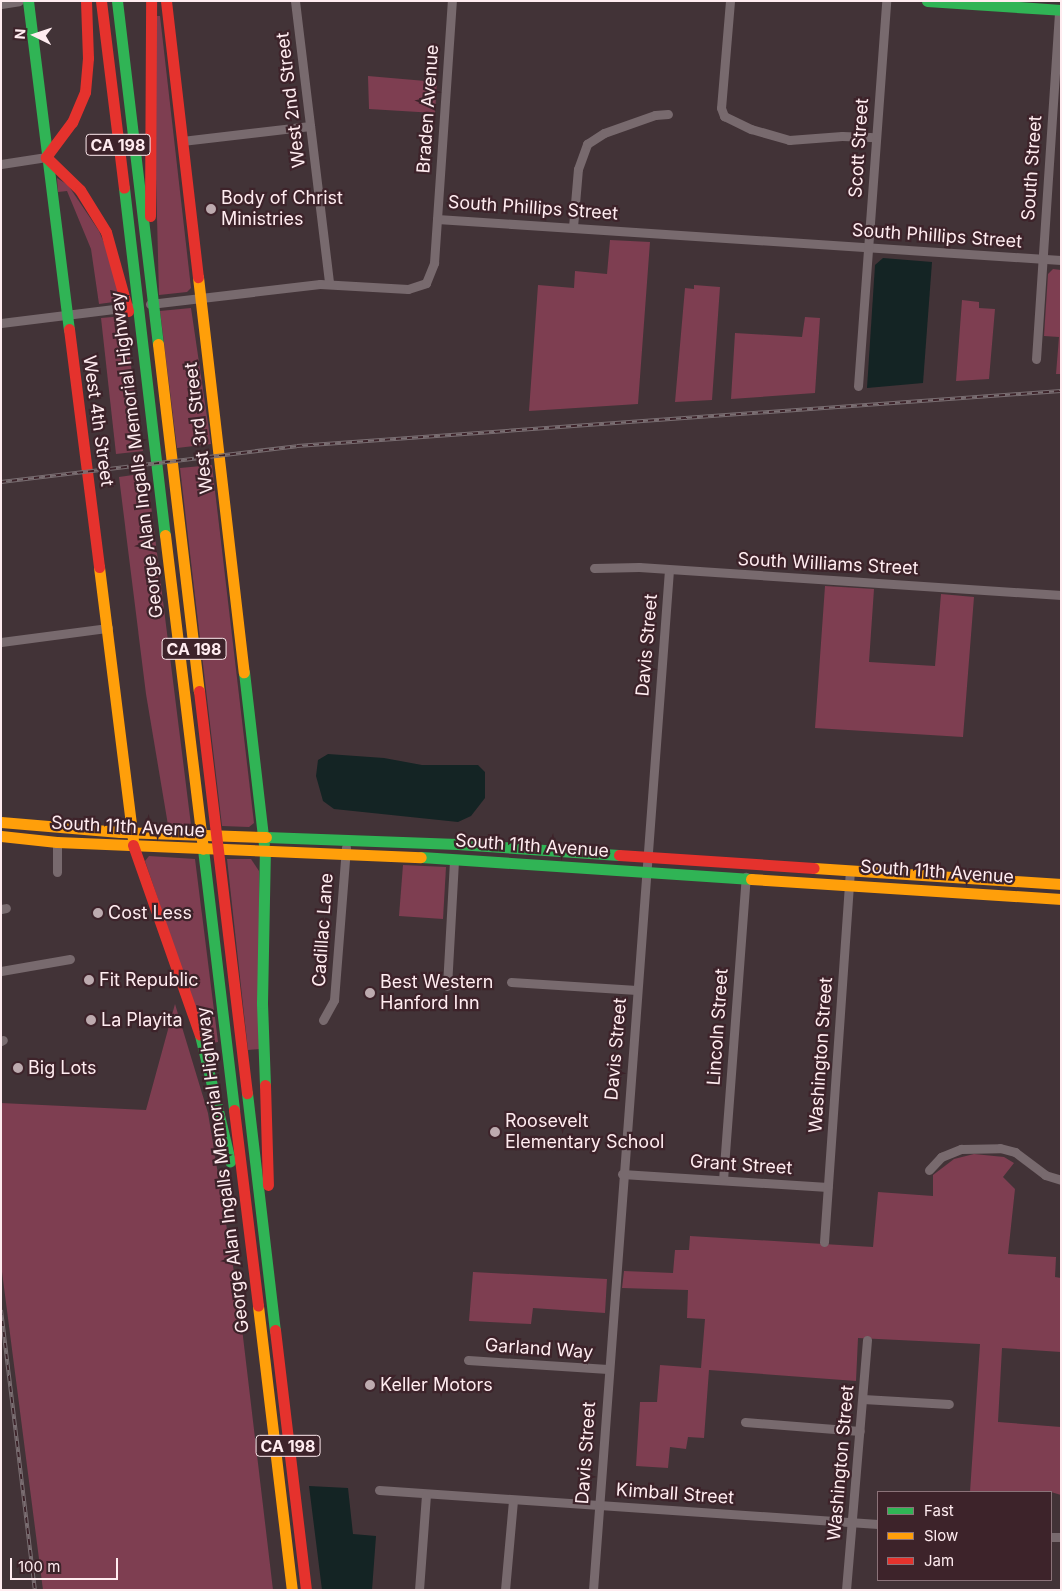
<!DOCTYPE html>
<html>
<head>
<meta charset="utf-8">
<style>
  body { margin:0 }
  #map { position:relative; width:1062px; height:1591px; overflow:hidden; background:#423337; font-family:Inter,sans-serif }
  div>[style] { position:absolute }
  .green>* { inset:0; background:#7e3e51 }
  .water>* { inset:0; background:#142424 }
  .street>* { height:9px; margin:-4.5px; padding:0 4.5px; transform-origin:4.5px; border-radius:4.5px; background:#786a6e }
  .fast>* { height:11px; margin:-5.5px; padding:0 5.5px; transform-origin:5.5px; border-radius:5.5px; background:#30b455 }
  .slow>* { height:11px; margin:-5.5px; padding:0 5.5px; transform-origin:5.5px; border-radius:5.5px; background:#ff9f0a }
  .jam>* { height:11px; margin:-5.5px; padding:0 5.5px; transform-origin:5.5px; border-radius:5.5px; background:#e5322d }
  .rail>* { height:4px; margin-top:-2px; transform-origin:0; background:repeating-linear-gradient(90deg,#3d232a 0 5.5px,#7a6e72 0 11px); box-sizing:border-box; border-block:1px solid #7a6e72 }
  .dots>* { width:14px; height:14px; translate:-50% -50%; box-sizing:border-box; border:2px solid #3d232a; border-radius:50% }
  span { translate:-50% -50%; white-space:nowrap; text-align:center; line-height:1.15; -webkit-text-stroke:4.5px #3d232a; paint-order:stroke }
  .shield-label span { padding:1px 4px; background:#3d232a; border:1px solid; border-radius:4px; -webkit-text-stroke-width:0 }
  .shield-label { font-size:16px; color:#ffecf0; font-weight:700 }
  .street-label { font-size:18px; color:#ffecf0 }
  .poi-label { font-size:18px; color:#ffecf0 }
  .left { translate:0 -50%; text-align:left }
  .frame { position:absolute; inset:0; border:2px solid #ffecf0; pointer-events:none }
  .legend { position:absolute; left:877px; top:1491px; width:175px; height:90px; box-sizing:border-box; background:#3d232a; border:1px solid #8b7379; margin:0; padding:6px 9px; list-style:none; font-size:15px; color:#ffecf0 }
  .legend li { display:flex; align-items:center; gap:10px; height:25px }
  .legend b { width:25px; border:1px solid #8b7379 }
  .north { position:absolute; left:10px; top:10px; width:50px; height:50px; -webkit-text-stroke:4px #3d232a; paint-order:stroke; rotate:274deg; font-size:14px; font-weight:700; line-height:20px; text-align:center; color:#ffecf0 }
  .north::after { content:''; display:block; margin:auto; width:18px; height:22px; background:#ffecf0; clip-path:polygon(50% 0,100% 100%,50% 72%,0 100%) }
  .scale { position:absolute; left:10px; top:1558px; width:108px; height:22px; box-sizing:border-box; border:2px solid #ffecf0; border-top:0; padding-left:6px; font-size:15px; line-height:18px; white-space:nowrap; color:#ffecf0; -webkit-text-stroke:4px #3d232a; paint-order:stroke }
</style>
</head>
<body>
<div id="map">
  <div class="green">
    <i style="clip-path:polygon(156px 16px,160px 16px,191px 288px,187px 292px,159px 295px,155px 139px)"></i>
    <i style="clip-path:polygon(368px 76px,437px 82px,435px 113px,369px 109px)"></i>
    <i style="clip-path:polygon(57px 178px,68px 185px,99px 231px,111px 259px,121px 301px,99px 304px,91px 249px,67px 191px,58px 192px)"></i>
    <i style="clip-path:polygon(610px 240px,650px 242px,638px 404px,529px 411px,538px 285px,574px 288px,575px 271px,607px 274px)"></i>
    <i style="clip-path:polygon(1053px 269px,1061px 270px,1061px 374px,1056px 374px,1059px 337px,1044px 336px,1048px 274px)"></i>
    <i style="clip-path:polygon(694px 285px,720px 287px,712px 400px,675px 402px,685px 288px,694px 289px)"></i>
    <i style="clip-path:polygon(962px 300px,979px 302px,979px 308px,995px 309px,989px 379px,956px 381px)"></i>
    <i style="clip-path:polygon(191px 308px,211px 444px,177px 448px,160px 311px)"></i>
    <i style="clip-path:polygon(124px 316px,143px 451px,116px 454px,101px 318px)"></i>
    <i style="clip-path:polygon(805px 317px,820px 318px,815px 393px,731px 399px,735px 333px,802px 337px)"></i>
    <i style="clip-path:polygon(212px 465px,254px 823px,249px 827px,222px 826px,180px 468px)"></i>
    <i style="clip-path:polygon(147px 473px,191px 825px,168px 825px,146px 694px,119px 477px)"></i>
    <i style="clip-path:polygon(825px 586px,874px 589px,869px 662px,935px 666px,941px 594px,974px 597px,963px 737px,815px 728px)"></i>
    <i style="clip-path:polygon(149px 856px,195px 859px,218px 1042px,207px 1044px,145px 861px)"></i>
    <i style="clip-path:polygon(227px 859px,251px 859px,259px 871px,260px 1049px,248px 1050px)"></i>
    <i style="clip-path:polygon(403px 865px,446px 867px,443px 919px,399px 916px)"></i>
    <i style="clip-path:polygon(175px 1004px,208px 1113px,239px 1303px,273px 1590px,43px 1590px,1px 1264px,1px 1103px,146px 1110px)"></i>
    <i style="clip-path:polygon(974px 1154px,1004px 1157px,1014px 1163px,1003px 1177px,1015px 1189px,1008px 1254px,1056px 1257px,1055px 1277px,1061px 1278px,1061px 1352px,1002px 1348px,998px 1422px,1061px 1427px,1061px 1495px,1051px 1492px,970px 1492px,980px 1344px,858px 1338px,856px 1381px,709px 1370px,704px 1438px,688px 1437px,686px 1449px,670px 1447px,668px 1468px,636px 1466px,640px 1402px,657px 1402px,660px 1365px,701px 1368px,705px 1319px,687px 1318px,688px 1290px,622px 1288px,624px 1271px,673px 1273px,675px 1250px,689px 1250px,690px 1236px,873px 1247px,878px 1192px,933px 1196px,933px 1175px,954px 1159px)"></i>
    <i style="clip-path:polygon(473px 1272px,607px 1279px,605px 1313px,533px 1308px,531px 1324px,469px 1321px)"></i>
  </div>
  <div class="water">
    <i style="clip-path:polygon(883px 258px,932px 262px,923px 383px,867px 388px,875px 265px)"></i>
    <i style="clip-path:polygon(328px 754px,384px 758px,422px 765px,478px 765px,485px 772px,485px 798px,471px 816px,458px 822px,334px 809px,323px 801px,316px 776px,318px 760px)"></i>
    <i style="clip-path:polygon(309px 1486px,348px 1488px,353px 1534px,376px 1536px,372px 1590px,322px 1590px)"></i>
  </div>
  <div class="street">
    <i style="left:295px;top:1px;width:285px;rotate:83.1deg"></i>
    <i style="left:730px;top:1px;width:107px;rotate:94.8deg"></i>
    <i style="left:721px;top:108px;width:9px;rotate:69deg"></i>
    <i style="left:724px;top:116px;width:30px;rotate:26deg"></i>
    <i style="left:751px;top:129px;width:40px;rotate:16deg"></i>
    <i style="left:789px;top:140px;width:53px;rotate:-4.3deg"></i>
    <i style="left:842px;top:136px;width:34px;rotate:2deg"></i>
    <i style="left:1px;top:4px;width:18px;rotate:-9deg"></i>
    <i style="left:182px;top:141px;width:129px;rotate:-6.7deg"></i>
    <i style="left:1px;top:164px;width:46px;rotate:-8.8deg"></i>
    <i style="left:437px;top:219px;width:625px;rotate:3.76deg"></i>
    <i style="left:573px;top:227px;width:58px;rotate:-85.1deg"></i>
    <i style="left:578px;top:169px;width:27px;rotate:-70deg"></i>
    <i style="left:587px;top:144px;width:20px;rotate:-33deg"></i>
    <i style="left:604px;top:133px;width:54px;rotate:-19.4deg"></i>
    <i style="left:655px;top:115px;width:13px;rotate:-4deg"></i>
    <i style="left:150px;top:304px;width:171px;rotate:-6.7deg"></i>
    <i style="left:320px;top:284px;width:88px;rotate:3.3deg"></i>
    <i style="left:408px;top:289px;width:19px;rotate:-18deg"></i>
    <i style="left:426px;top:283px;width:22px;rotate:-68deg"></i>
    <i style="left:434px;top:263px;width:263px;rotate:-86.1deg"></i>
    <i style="left:1px;top:323px;width:130px;rotate:-7.1deg"></i>
    <i style="left:1036px;top:359px;width:350px;rotate:-86.2deg"></i>
    <i style="left:858px;top:386px;width:386px;rotate:-85.8deg"></i>
    <i style="left:594px;top:568px;width:45px;rotate:-1.3deg"></i>
    <i style="left:639px;top:567px;width:423px;rotate:3.8deg"></i>
    <i style="left:1px;top:642px;width:108px;rotate:-7.5deg"></i>
    <i style="left:57px;top:872px;width:30px;rotate:-90deg"></i>
    <i style="left:1px;top:909px;width:5px;rotate:-11deg"></i>
    <i style="left:1px;top:971px;width:70px;rotate:-9.9deg"></i>
    <i style="left:511px;top:982px;width:126px;rotate:3.6deg"></i>
    <i style="left:447px;top:986px;width:127px;rotate:-86.8deg"></i>
    <i style="left:323px;top:1020px;width:23px;rotate:-61deg"></i>
    <i style="left:334px;top:1000px;width:153px;rotate:-85.5deg"></i>
    <i style="left:1px;top:1041px;width:2px;rotate:-27deg"></i>
    <i style="left:929px;top:1170px;width:18px;rotate:-47deg"></i>
    <i style="left:941px;top:1157px;width:22px;rotate:-22deg"></i>
    <i style="left:961px;top:1149px;width:39px;rotate:-1deg"></i>
    <i style="left:1000px;top:1148px;width:16px;rotate:15deg"></i>
    <i style="left:1015px;top:1152px;width:38px;rotate:37deg"></i>
    <i style="left:1045px;top:1175px;width:17px;rotate:17deg"></i>
    <i style="left:622px;top:1174px;width:206px;rotate:3.6deg"></i>
    <i style="left:723px;top:1180px;width:304px;rotate:-85.7deg"></i>
    <i style="left:824px;top:1242px;width:373px;rotate:-86deg"></i>
    <i style="left:468px;top:1360px;width:140px;rotate:3.7deg"></i>
    <i style="left:863px;top:1399px;width:86px;rotate:3.3deg"></i>
    <i style="left:745px;top:1422px;width:115px;rotate:4.5deg"></i>
    <i style="left:379px;top:1490px;width:500px;rotate:3.9deg"></i>
    <i style="left:1051px;top:1537px;width:10px"></i>
    <i style="left:419px;top:1590px;width:96px;rotate:-85.8deg"></i>
    <i style="left:505px;top:1590px;width:90px;rotate:-84.9deg"></i>
    <i style="left:593px;top:1590px;width:1023px;rotate:-85.74deg"></i>
    <i style="left:846px;top:1590px;width:251px;rotate:-85.2deg"></i>
  </div>
  <div class="fast">
    <i style="left:28px;top:1px;width:331px;rotate:82.9deg"></i>
    <i style="left:117px;top:1px;width:345px;rotate:83.2deg"></i>
    <i style="left:927px;top:1px;width:134px;rotate:3.8deg"></i>
    <i style="left:124px;top:188px;width:349px;rotate:83.3deg"></i>
    <i style="left:244px;top:672px;width:173px;rotate:83.4deg"></i>
    <i style="left:266px;top:837px;width:191px;rotate:2.1deg"></i>
    <i style="left:457px;top:844px;width:162px;rotate:3.9deg"></i>
    <i style="left:203px;top:849px;width:263px;rotate:83.2deg"></i>
    <i style="left:421px;top:857px;width:331px;rotate:3.8deg"></i>
    <i style="left:200px;top:1035px;width:130px;rotate:76.6deg"></i>
    <i style="left:265px;top:1085px;width:82px;rotate:-92.1deg"></i>
    <i style="left:262px;top:1003px;width:152px;rotate:-88.9deg"></i>
    <i style="left:247px;top:1093px;width:239px;rotate:83.3deg"></i>
  </div>
  <div class="slow">
    <i style="left:198px;top:277px;width:398px;rotate:83.4deg"></i>
    <i style="left:158px;top:344px;width:349px;rotate:83.3deg"></i>
    <i style="left:165px;top:535px;width:316px;rotate:83.1deg"></i>
    <i style="left:99px;top:567px;width:275px;rotate:82.9deg"></i>
    <i style="left:1px;top:822px;width:119px;rotate:4.8deg"></i>
    <i style="left:120px;top:832px;width:146px;rotate:2deg"></i>
    <i style="left:1px;top:836px;width:56px;rotate:6.1deg"></i>
    <i style="left:57px;top:842px;width:364px;rotate:2.4deg"></i>
    <i style="left:814px;top:868px;width:248px;rotate:3.7deg"></i>
    <i style="left:751px;top:879px;width:311px;rotate:3.7deg"></i>
    <i style="left:258px;top:1306px;width:286px;rotate:83.2deg"></i>
  </div>
  <div class="jam">
    <i style="left:86px;top:1px;width:57px;rotate:88deg"></i>
    <i style="left:88px;top:58px;width:34px;rotate:95deg"></i>
    <i style="left:85px;top:92px;width:33px;rotate:113deg"></i>
    <i style="left:72px;top:122px;width:44px;rotate:126.6deg"></i>
    <i style="left:46px;top:157px;width:47px;rotate:44.1deg"></i>
    <i style="left:80px;top:190px;width:49px;rotate:58.2deg"></i>
    <i style="left:106px;top:232px;width:82px;rotate:74.4deg"></i>
    <i style="left:101px;top:1px;width:188px;rotate:83deg"></i>
    <i style="left:166px;top:1px;width:278px;rotate:83.4deg"></i>
    <i style="left:150px;top:216px;width:215px;rotate:-89.7deg"></i>
    <i style="left:69px;top:329px;width:240px;rotate:82.8deg"></i>
    <i style="left:199px;top:691px;width:405px;rotate:83.2deg"></i>
    <i style="left:133px;top:845px;width:201px;rotate:70.6deg"></i>
    <i style="left:619px;top:855px;width:195px;rotate:3.8deg"></i>
    <i style="left:265px;top:1085px;width:100px;rotate:88.3deg"></i>
    <i style="left:234px;top:1110px;width:197px;rotate:83deg"></i>
    <i style="left:275px;top:1330px;width:262px;rotate:83.2deg"></i>
  </div>
  <div class="rail">
    <i style="left:1px;top:482px;width:298px;rotate:-6.9deg"></i>
    <i style="left:297px;top:446px;width:766px;rotate:-4.12deg"></i>
    <i style="left:1px;top:1310px;width:282px;rotate:83.1deg"></i>
  </div>
  <div class="dots">
    <i style="left:211px;top:209px;background:#bdabaf"></i>
    <i style="left:98px;top:913px;background:#bdabaf"></i>
    <i style="left:89px;top:980px;background:#bdabaf"></i>
    <i style="left:370px;top:993px;background:#bdabaf"></i>
    <i style="left:91px;top:1020px;background:#bdabaf"></i>
    <i style="left:18px;top:1068px;background:#bdabaf"></i>
    <i style="left:495px;top:1132px;background:#bdabaf"></i>
    <i style="left:370px;top:1385px;background:#bdabaf"></i>
  </div>
  <div class="shield-label">
    <span style="left:118px;top:145px">CA 198</span>
    <span style="left:194px;top:649px">CA 198</span>
    <span style="left:288px;top:1446px">CA 198</span>
  </div>
  <div class="street-label">
    <span style="left:291px;top:100px;rotate:-97deg">West 2nd Street</span>
    <span style="left:428px;top:109px;rotate:-86deg">Braden Avenue</span>
    <span style="left:859px;top:148px;rotate:-86deg">Scott Street</span>
    <span style="left:1032px;top:168px;rotate:-86deg">South Street</span>
    <span style="left:533px;top:208px;rotate:4deg">South Phillips Street</span>
    <span style="left:937px;top:236px;rotate:4deg">South Phillips Street</span>
    <span style="left:98px;top:421px;rotate:82deg">West 4th Street</span>
    <span style="left:199px;top:428px;rotate:-97deg">West 3rd Street</span>
    <span style="left:137px;top:455px;rotate:-97deg">George Alan Ingalls Memorial Highway</span>
    <span style="left:828px;top:564px;rotate:3deg">South Williams Street</span>
    <span style="left:647px;top:645px;rotate:-85deg">Davis Street</span>
    <span style="left:128px;top:827px;rotate:3deg">South 11th Avenue</span>
    <span style="left:532px;top:846px;rotate:4deg">South 11th Avenue</span>
    <span style="left:937px;top:872px;rotate:4deg">South 11th Avenue</span>
    <span style="left:323px;top:930px;rotate:-86deg">Cadillac Lane</span>
    <span style="left:718px;top:1027px;rotate:-86deg">Lincoln Street</span>
    <span style="left:616px;top:1049px;rotate:-85deg">Davis Street</span>
    <span style="left:821px;top:1055px;rotate:-86deg">Washington Street</span>
    <span style="left:741px;top:1165px;rotate:4deg">Grant Street</span>
    <span style="left:223px;top:1170px;rotate:-97deg">George Alan Ingalls Memorial Highway</span>
    <span style="left:539px;top:1349px;rotate:4deg">Garland Way</span>
    <span style="left:586px;top:1453px;rotate:-86deg">Davis Street</span>
    <span style="left:841px;top:1463px;rotate:-85deg">Washington Street</span>
    <span style="left:675px;top:1494px;rotate:4deg">Kimball Street</span>
  </div>
  <div class="poi-label">
    <span class="left" style="left:221px;top:209px">Body of Christ<br>Ministries</span>
    <span class="left" style="left:108px;top:913px">Cost Less</span>
    <span class="left" style="left:99px;top:980px">Fit Republic</span>
    <span class="left" style="left:380px;top:993px">Best Western<br>Hanford Inn</span>
    <span class="left" style="left:101px;top:1020px">La Playita</span>
    <span class="left" style="left:28px;top:1068px">Big Lots</span>
    <span class="left" style="left:505px;top:1132px">Roosevelt<br>Elementary School</span>
    <span class="left" style="left:380px;top:1385px">Keller Motors</span>
  </div>
  <div class="frame"></div>
  <ul class="legend">
  <li><b style="height:6px;background:#30b455"></b>Fast</li>
  <li><b style="height:6px;background:#ff9f0a"></b>Slow</li>
  <li><b style="height:6px;background:#e5322d"></b>Jam</li>
  </ul>
  <div class="north">N</div>
  <div class="scale">100 m</div>
</div>
</body>
</html>
